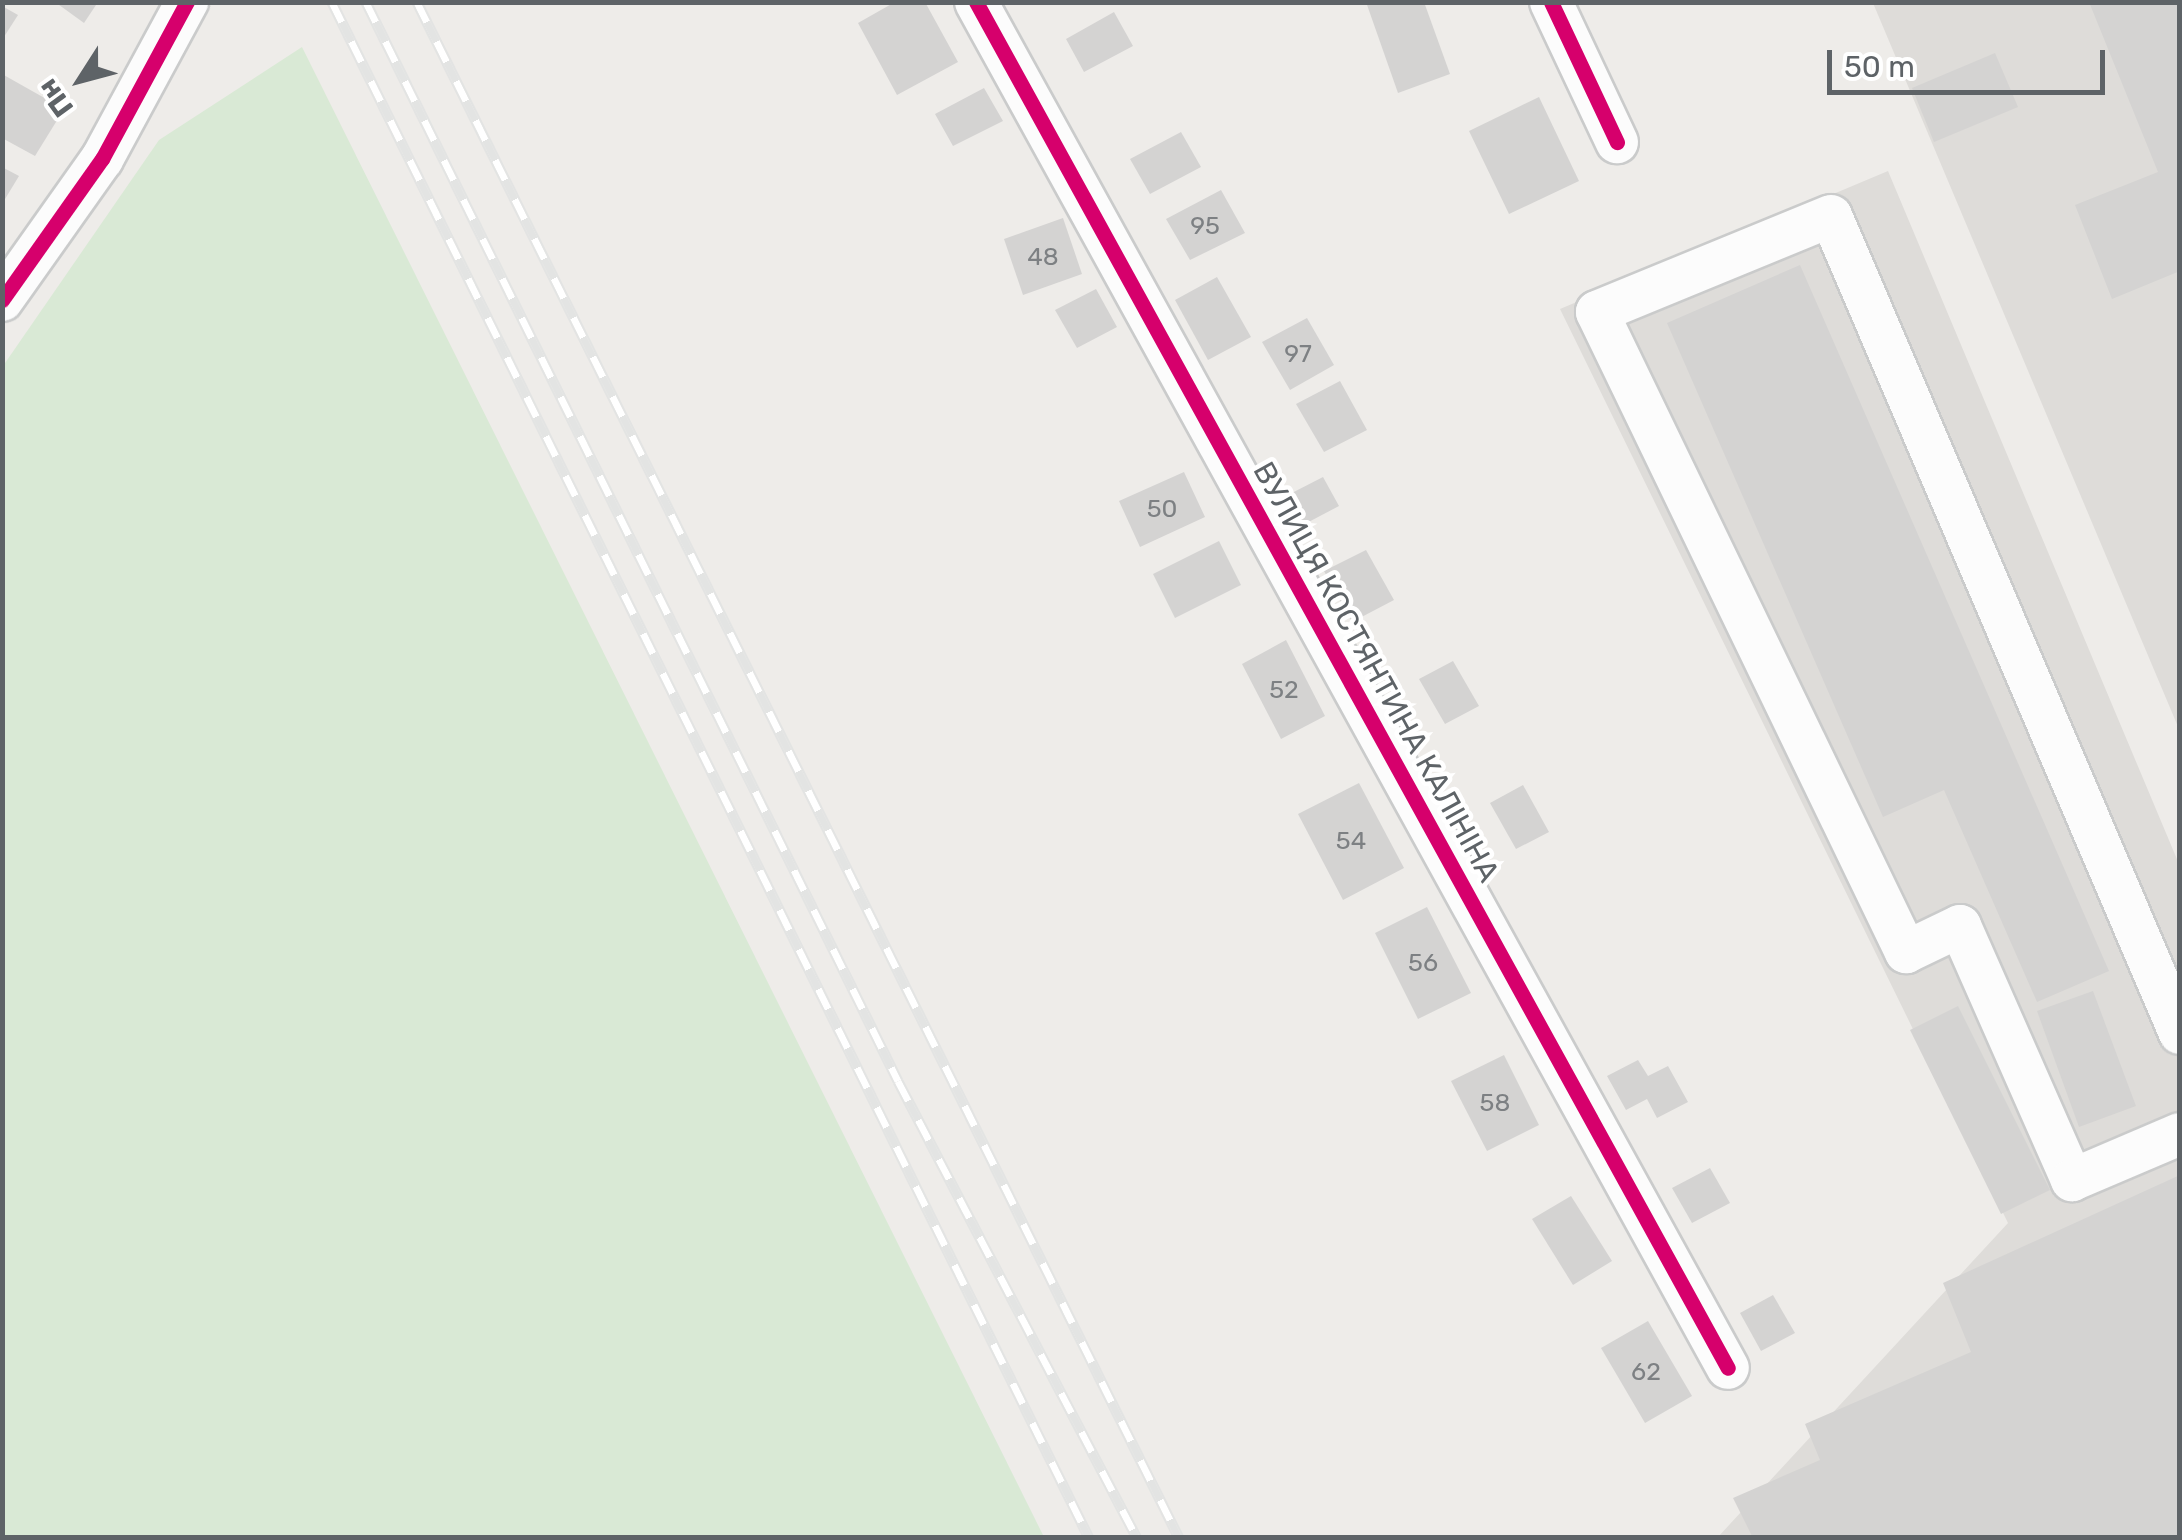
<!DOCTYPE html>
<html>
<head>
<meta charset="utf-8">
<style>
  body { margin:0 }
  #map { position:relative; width:2182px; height:1540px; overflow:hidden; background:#eeece9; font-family:Rubik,sans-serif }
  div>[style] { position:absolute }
  .industrial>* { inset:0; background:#dedcd9 }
  .green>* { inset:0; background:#d9e9d5 }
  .building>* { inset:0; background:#d4d3d2 }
  .roads { filter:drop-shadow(2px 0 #cacbcb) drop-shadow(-2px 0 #cacbcb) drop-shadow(0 2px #cacbcb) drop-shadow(0 -2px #cacbcb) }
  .minor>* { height:42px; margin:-21px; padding:0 21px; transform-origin:21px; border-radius:21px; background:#fcfcfc }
  .rail>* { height:11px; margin-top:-5.5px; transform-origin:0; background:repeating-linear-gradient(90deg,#fff 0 22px,#e3e4e3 0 44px); box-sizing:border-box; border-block:2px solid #e3e4e3 }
  .cycleway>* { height:15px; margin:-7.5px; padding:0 7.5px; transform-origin:7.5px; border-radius:7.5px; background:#d6006c }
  span { translate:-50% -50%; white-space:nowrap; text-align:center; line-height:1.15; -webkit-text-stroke:9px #fff; paint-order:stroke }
  .number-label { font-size:25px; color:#7d8083 }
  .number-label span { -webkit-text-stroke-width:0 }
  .street-label { font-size:30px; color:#5e6367 }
  .frame { position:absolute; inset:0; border:5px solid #5e6367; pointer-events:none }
  .north { position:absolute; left:30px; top:30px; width:100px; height:100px; -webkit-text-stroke:8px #fff; paint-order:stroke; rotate:234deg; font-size:28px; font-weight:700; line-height:40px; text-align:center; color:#5e6367 }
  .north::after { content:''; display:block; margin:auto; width:35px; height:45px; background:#5e6367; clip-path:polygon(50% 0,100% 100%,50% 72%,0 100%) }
  .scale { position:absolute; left:1827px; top:50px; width:278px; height:45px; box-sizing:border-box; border:5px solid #5e6367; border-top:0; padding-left:12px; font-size:30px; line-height:35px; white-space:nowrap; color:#5e6367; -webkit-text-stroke:8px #fff; paint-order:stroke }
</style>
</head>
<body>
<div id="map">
  <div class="industrial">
    <i style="clip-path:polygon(1873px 3px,2179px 3px,2179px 729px)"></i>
    <i style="clip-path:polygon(1888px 171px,2179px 864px,2179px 1537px,1718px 1537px,2008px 1223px,1560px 309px)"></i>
  </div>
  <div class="green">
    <i style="clip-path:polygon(302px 47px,1044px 1537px,3px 1537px,3px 366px,159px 140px)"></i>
  </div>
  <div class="building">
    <i style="clip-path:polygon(55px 2px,98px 2px,84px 23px)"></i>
    <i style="clip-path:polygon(895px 2px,925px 2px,958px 62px,897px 95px,858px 23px)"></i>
    <i style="clip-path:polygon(1366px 2px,1424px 2px,1450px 74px,1398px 93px)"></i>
    <i style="clip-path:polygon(2089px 2px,2180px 2px,2180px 271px,2112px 299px,2075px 205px,2158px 172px)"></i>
    <i style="clip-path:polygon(2px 6px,18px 15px,2px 40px)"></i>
    <i style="clip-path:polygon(1114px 12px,1133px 46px,1084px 72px,1066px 39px)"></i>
    <i style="clip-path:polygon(1995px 53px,2018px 107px,1934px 142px,1912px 88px)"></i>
    <i style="clip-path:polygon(2px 74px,64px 109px,35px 156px,2px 138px)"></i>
    <i style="clip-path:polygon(984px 88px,1003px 121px,953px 146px,935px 114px)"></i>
    <i style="clip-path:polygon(1539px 97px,1579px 181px,1509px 214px,1469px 131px)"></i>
    <i style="clip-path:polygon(1181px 132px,1201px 167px,1150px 194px,1130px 159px)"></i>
    <i style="clip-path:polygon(2px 167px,19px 176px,2px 204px)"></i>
    <i style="clip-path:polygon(1221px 190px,1245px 233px,1190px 260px,1166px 219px)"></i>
    <i style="clip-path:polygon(1063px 218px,1082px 274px,1023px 295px,1004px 239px)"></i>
    <i style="clip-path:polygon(1800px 265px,2109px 971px,2037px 1002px,1944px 790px,1883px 817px,1667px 323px)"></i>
    <i style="clip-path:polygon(1217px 277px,1251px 337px,1208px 360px,1175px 300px)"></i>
    <i style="clip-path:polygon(1096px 289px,1117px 327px,1077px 348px,1055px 310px)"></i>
    <i style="clip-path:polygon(1307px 318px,1334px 365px,1290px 390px,1262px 342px)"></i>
    <i style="clip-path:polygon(1340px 381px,1367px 430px,1324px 452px,1296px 404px)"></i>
    <i style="clip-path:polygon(1184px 472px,1205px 517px,1140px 547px,1119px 501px)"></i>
    <i style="clip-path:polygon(1323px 477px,1339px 506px,1301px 526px,1286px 496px)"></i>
    <i style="clip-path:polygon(1219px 541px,1241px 585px,1175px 618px,1153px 574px)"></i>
    <i style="clip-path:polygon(1366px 550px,1394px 600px,1352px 622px,1324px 571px)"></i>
    <i style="clip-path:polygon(1286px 640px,1325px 716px,1281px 739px,1242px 664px)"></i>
    <i style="clip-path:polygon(1453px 661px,1479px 706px,1445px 724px,1419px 679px)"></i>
    <i style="clip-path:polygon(1359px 783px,1404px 868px,1343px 900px,1298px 814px)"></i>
    <i style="clip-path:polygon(1523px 785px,1549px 832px,1516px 849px,1490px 803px)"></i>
    <i style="clip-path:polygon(1427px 907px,1471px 993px,1418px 1019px,1375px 933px)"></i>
    <i style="clip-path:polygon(2093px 991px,2136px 1106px,2079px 1127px,2037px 1011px)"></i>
    <i style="clip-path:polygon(1958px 1006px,2050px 1190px,2001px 1214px,1910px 1030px)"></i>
    <i style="clip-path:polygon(1504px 1055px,1539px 1125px,1487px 1151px,1451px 1081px)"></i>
    <i style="clip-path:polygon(1638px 1060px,1648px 1076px,1668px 1066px,1688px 1102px,1657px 1118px,1647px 1099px,1626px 1110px,1607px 1076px)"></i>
    <i style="clip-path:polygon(1710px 1168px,1730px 1203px,1692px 1223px,1672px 1188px)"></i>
    <i style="clip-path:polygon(2180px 1175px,2180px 1538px,1753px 1538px,1733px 1498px,1820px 1460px,1805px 1424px,1971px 1352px,1943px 1283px)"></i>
    <i style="clip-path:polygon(1571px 1196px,1612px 1261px,1573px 1285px,1532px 1219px)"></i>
    <i style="clip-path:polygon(1773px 1295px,1795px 1333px,1761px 1351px,1740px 1313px)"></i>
    <i style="clip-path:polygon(1648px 1321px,1692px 1396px,1645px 1423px,1601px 1348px)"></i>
  </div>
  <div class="roads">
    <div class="minor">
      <i style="left:976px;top:2px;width:1559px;rotate:61.17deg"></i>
      <i style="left:1551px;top:2px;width:155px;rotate:64.8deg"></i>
      <i style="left:2px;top:300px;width:173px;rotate:-54.7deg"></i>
      <i style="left:102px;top:159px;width:179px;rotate:-61.6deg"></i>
      <i style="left:2180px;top:1033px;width:888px;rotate:-113.13deg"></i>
      <i style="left:1831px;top:216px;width:253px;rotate:157.7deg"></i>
      <i style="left:1597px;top:312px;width:711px;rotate:64.23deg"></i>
      <i style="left:1906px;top:952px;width:60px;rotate:-25.7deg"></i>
      <i style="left:1960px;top:926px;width:278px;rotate:66.2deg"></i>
      <i style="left:2072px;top:1180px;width:117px;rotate:-23.1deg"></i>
    </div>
  </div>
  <div class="rail">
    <i style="left:332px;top:2px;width:1712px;rotate:63.76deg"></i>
    <i style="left:366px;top:2px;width:1203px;rotate:63.75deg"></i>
    <i style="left:898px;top:1081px;width:516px;rotate:62.39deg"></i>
    <i style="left:417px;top:2px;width:1715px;rotate:63.61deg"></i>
  </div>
  <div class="cycleway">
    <i style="left:976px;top:2px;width:1559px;rotate:61.17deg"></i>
    <i style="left:1551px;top:2px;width:155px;rotate:64.8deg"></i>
    <i style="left:2px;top:300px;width:173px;rotate:-54.7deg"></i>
    <i style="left:102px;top:159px;width:179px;rotate:-61.6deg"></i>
  </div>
  <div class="number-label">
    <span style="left:1205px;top:226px">95</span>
    <span style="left:1043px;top:257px">48</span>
    <span style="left:1298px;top:354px">97</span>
    <span style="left:1162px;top:509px">50</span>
    <span style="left:1284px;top:690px">52</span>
    <span style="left:1351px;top:841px">54</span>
    <span style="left:1423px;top:963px">56</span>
    <span style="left:1495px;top:1103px">58</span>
    <span style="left:1646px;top:1372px">62</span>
  </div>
  <div class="street-label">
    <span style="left:1376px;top:672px;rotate:61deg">ВУЛИЦЯ КОСТЯНТИНА КАЛІНІНА</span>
  </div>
  <div class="frame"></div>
  <div class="north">Пн</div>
  <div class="scale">50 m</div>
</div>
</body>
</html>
